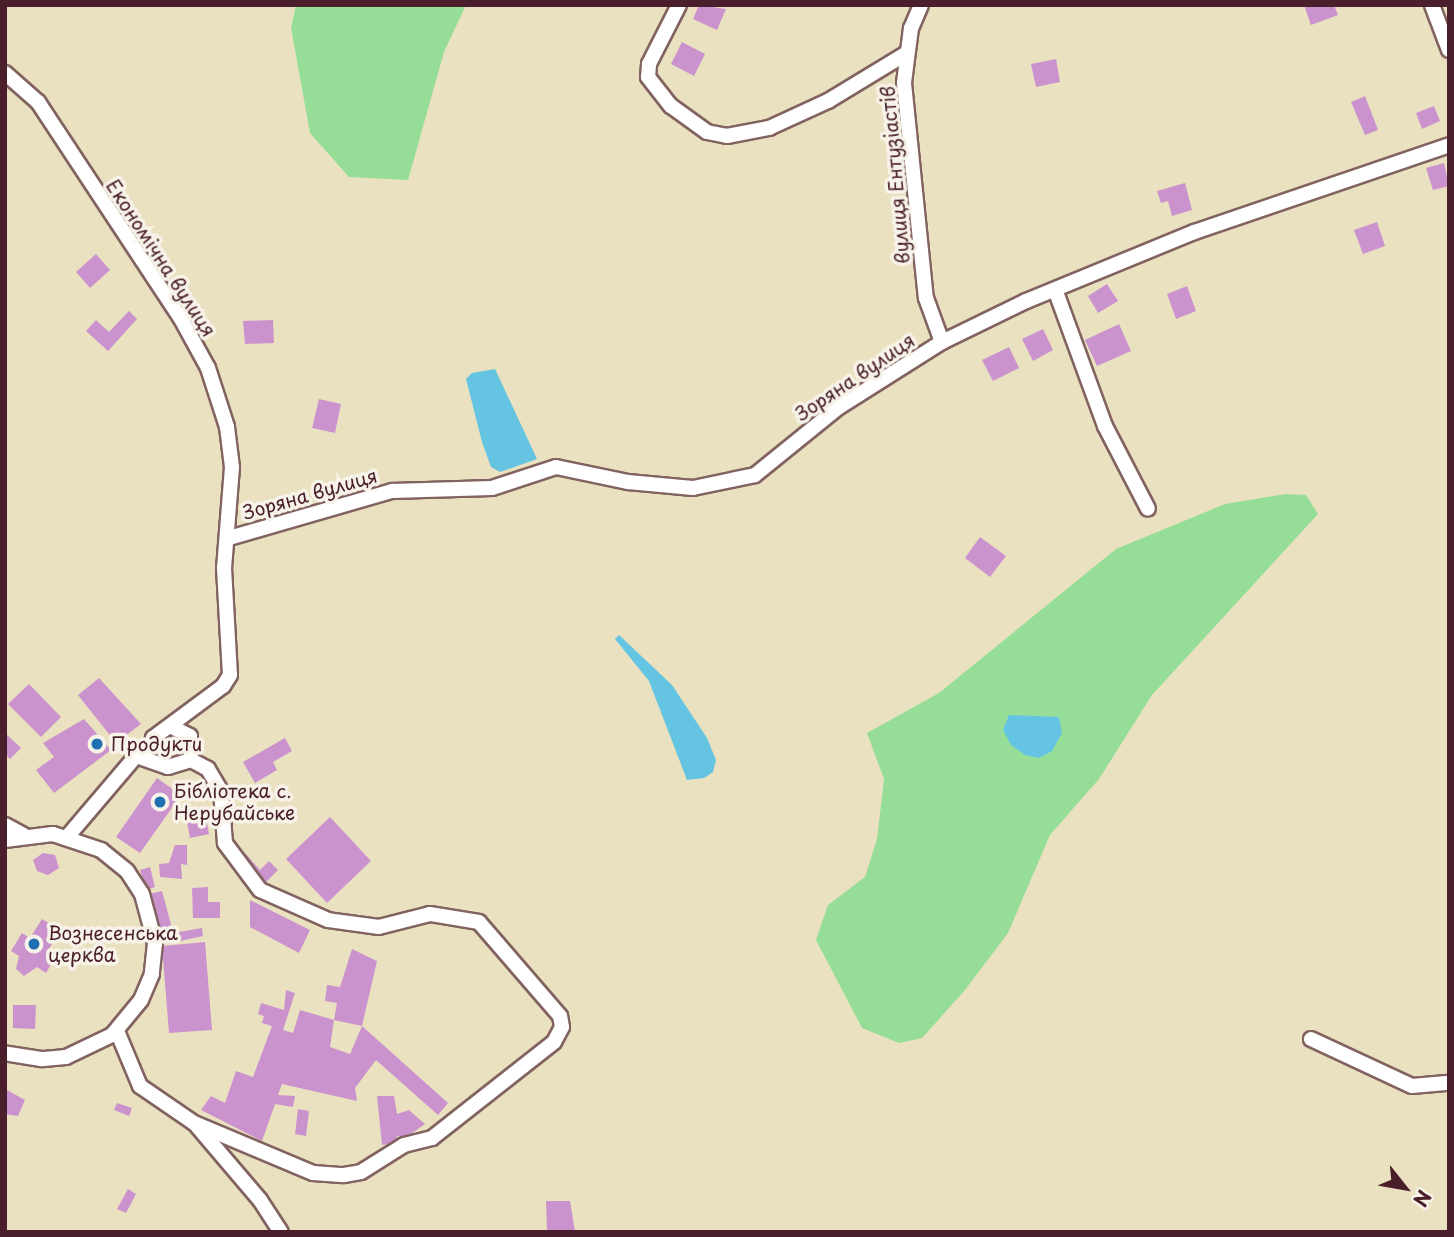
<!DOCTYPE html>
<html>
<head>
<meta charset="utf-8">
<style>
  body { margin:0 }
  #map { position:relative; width:1454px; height:1237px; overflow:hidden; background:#eae1c1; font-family:"Playpen Sans",sans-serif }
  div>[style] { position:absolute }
  .green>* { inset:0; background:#96de98 }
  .water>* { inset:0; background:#64c4e2 }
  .building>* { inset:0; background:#cb93ce }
  .roads { filter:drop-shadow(2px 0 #826360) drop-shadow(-2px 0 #826360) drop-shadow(0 2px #826360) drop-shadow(0 -2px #826360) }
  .minor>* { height:14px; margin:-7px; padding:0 7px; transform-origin:7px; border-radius:7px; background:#fff }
  .dots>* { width:19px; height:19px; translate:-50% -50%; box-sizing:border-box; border:4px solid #f7f3e8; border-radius:50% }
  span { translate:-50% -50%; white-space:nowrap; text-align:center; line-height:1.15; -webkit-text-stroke:7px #f7f3e8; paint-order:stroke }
  .street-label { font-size:19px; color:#4a1f2b }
  .poi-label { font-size:19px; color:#4a1f2b }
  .left { translate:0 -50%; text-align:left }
  .frame { position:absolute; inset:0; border:7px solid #4a1f2b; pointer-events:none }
  .north { position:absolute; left:1370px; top:1153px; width:70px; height:70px; -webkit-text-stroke:5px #f7f3e8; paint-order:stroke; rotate:121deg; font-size:19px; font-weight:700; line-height:28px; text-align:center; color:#4a1f2b }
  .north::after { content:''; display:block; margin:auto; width:24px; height:32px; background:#4a1f2b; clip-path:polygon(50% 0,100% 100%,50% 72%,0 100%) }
</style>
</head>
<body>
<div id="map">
  <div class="green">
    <i style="clip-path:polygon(296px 5px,466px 5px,444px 52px,408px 180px,349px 177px,310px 133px,291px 28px)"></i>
    <i style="clip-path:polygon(evenodd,1286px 494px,1306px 495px,1318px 514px,1152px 695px,1099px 779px,1050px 835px,1008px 933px,965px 990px,922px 1038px,899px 1043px,862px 1028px,816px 940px,828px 905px,865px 877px,877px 839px,884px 779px,867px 733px,939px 693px,1116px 549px,1225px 504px,1286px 494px,1009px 715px,1038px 717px,1052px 751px,1009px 715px)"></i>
  </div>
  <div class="water">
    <i style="clip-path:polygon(495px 369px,537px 459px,500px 472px,491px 467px,482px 442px,466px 379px,472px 373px)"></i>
    <i style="clip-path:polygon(619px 635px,672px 685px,707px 738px,716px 760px,713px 772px,704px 778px,687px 780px,649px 681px,615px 639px)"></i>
    <i style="clip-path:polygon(1009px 715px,1059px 717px,1062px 733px,1052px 751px,1039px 758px,1025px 755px,1011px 745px,1003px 730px)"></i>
  </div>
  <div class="building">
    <i style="clip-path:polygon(699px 5px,726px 9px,717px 30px,693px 19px)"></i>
    <i style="clip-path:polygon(1304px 5px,1334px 5px,1338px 15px,1311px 25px)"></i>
    <i style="clip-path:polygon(682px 42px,705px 54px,694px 76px,671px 64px)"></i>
    <i style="clip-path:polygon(1056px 59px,1060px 82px,1036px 87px,1031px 64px)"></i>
    <i style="clip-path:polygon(1365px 96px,1378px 130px,1365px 135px,1351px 102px)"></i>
    <i style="clip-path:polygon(1434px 106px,1440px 121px,1422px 129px,1416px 113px)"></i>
    <i style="clip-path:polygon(1444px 163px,1449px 186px,1433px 190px,1426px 168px)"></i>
    <i style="clip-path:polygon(1185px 183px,1192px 210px,1172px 216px,1168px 201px,1161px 203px,1157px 191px)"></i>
    <i style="clip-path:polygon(1377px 222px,1385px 246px,1363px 254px,1354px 230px)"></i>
    <i style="clip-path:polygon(96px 254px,110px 270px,90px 288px,76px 272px)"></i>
    <i style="clip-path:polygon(1107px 284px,1118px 301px,1098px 313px,1088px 296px)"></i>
    <i style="clip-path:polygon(1187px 286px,1196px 311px,1176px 319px,1167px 294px)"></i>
    <i style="clip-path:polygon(129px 311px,137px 319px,108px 351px,86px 331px,96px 320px,109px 332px)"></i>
    <i style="clip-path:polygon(273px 320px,274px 343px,245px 344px,243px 321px)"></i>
    <i style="clip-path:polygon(1119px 324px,1131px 351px,1097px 366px,1085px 340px)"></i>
    <i style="clip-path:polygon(1043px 329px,1053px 350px,1033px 361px,1022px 339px)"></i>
    <i style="clip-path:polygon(1009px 347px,1019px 368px,993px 381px,982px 360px)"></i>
    <i style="clip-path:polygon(319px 399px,341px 404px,335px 433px,312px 428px)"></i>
    <i style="clip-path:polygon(980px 537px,1006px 556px,990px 577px,965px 558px)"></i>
    <i style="clip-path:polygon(99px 678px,141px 724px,116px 743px,78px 695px)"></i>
    <i style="clip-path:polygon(29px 684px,61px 717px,41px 737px,8px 704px)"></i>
    <i style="clip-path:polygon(84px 719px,111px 750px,54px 793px,36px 770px,54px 757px,43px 743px)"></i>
    <i style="clip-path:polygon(5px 733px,21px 748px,10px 759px,5px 754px)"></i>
    <i style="clip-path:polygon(285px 738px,292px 751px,273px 762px,277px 770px,255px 783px,243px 762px)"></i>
    <i style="clip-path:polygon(157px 778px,181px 795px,140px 853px,116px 837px)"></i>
    <i style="clip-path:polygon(204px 807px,209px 834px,190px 838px,185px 811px)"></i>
    <i style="clip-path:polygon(330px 817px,371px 861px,327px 903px,286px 859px)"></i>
    <i style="clip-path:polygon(175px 845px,187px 845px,187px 865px,181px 864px,182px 879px,160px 877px,159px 864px,169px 863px)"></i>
    <i style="clip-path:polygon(43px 853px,55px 855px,59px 868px,48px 875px,37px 871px,33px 860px)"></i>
    <i style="clip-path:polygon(246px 854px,260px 870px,269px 861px,278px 870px,264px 884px,240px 859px)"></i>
    <i style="clip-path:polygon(150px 867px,155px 887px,146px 890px,140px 870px)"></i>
    <i style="clip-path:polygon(208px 887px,208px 902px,220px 902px,220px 918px,193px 918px,192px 888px)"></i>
    <i style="clip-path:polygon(162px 891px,175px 939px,162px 943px,149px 894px)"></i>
    <i style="clip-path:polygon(250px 900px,310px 930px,299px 953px,250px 927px)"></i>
    <i style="clip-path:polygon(42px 919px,60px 930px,49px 949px,57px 954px,46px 973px,37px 967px,24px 976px,16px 969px,19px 956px,11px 951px,22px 933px,30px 938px)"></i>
    <i style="clip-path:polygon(202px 928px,203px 936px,180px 941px,179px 932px)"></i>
    <i style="clip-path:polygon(205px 942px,212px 1030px,169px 1033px,162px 946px)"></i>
    <i style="clip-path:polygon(352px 949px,377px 961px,362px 1026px,448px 1103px,438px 1115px,376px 1060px,355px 1088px,357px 1101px,282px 1084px,278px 1095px,295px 1096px,293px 1107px,275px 1104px,262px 1141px,201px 1110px,211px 1096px,225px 1103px,236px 1071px,253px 1077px,272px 1026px,262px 1023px,264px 1016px,258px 1014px,261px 1003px,284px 1010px,286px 990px,295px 993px,283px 1030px,293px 1033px,300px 1010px,334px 1020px,330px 1047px,350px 1054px,362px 1026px,334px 1020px,337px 1003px,325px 1001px,327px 985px,340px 987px)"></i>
    <i style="clip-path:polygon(13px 1005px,36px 1005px,35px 1029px,13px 1028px)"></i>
    <i style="clip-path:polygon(5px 1089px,25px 1100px,18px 1116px,5px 1114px)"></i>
    <i style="clip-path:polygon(377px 1096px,394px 1096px,397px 1114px,409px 1110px,425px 1124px,408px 1136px,397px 1136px,396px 1143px,382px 1145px)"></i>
    <i style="clip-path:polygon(117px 1103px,132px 1108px,129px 1116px,114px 1110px)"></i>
    <i style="clip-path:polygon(298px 1109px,309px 1111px,306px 1136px,295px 1134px)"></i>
    <i style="clip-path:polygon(128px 1189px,136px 1194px,126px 1213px,117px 1209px)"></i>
    <i style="clip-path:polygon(546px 1201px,570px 1201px,575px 1232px,547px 1232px)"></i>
  </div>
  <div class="roads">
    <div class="minor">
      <i style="left:679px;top:5px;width:66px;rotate:117deg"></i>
      <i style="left:649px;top:64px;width:13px;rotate:94deg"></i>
      <i style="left:648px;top:77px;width:37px;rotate:52deg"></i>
      <i style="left:671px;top:106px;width:44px;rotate:35.8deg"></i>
      <i style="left:707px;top:132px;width:20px;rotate:11deg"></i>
      <i style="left:727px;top:136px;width:43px;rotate:-10.8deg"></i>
      <i style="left:769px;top:128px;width:65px;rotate:-24.6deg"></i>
      <i style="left:828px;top:101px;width:92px;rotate:-31.3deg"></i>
      <i style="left:921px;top:5px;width:25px;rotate:113deg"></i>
      <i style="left:911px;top:28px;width:55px;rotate:97.3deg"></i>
      <i style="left:904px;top:83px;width:216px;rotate:84.2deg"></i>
      <i style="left:926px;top:298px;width:47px;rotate:70deg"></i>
      <i style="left:1432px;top:5px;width:48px;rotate:69.3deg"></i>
      <i style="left:5px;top:73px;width:44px;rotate:41.3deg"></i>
      <i style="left:38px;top:102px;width:258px;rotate:56.6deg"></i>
      <i style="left:180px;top:317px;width:58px;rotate:61.2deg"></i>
      <i style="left:208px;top:368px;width:62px;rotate:72.1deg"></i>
      <i style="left:227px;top:427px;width:40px;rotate:82.9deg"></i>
      <i style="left:232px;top:467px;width:101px;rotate:94.5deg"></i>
      <i style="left:224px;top:568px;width:107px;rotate:86.8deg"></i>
      <i style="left:230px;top:675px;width:13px;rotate:122deg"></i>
      <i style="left:223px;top:686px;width:87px;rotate:143.4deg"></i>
      <i style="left:153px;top:738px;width:9px;rotate:103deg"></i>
      <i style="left:151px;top:747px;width:17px;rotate:149deg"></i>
      <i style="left:136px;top:756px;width:105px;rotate:130.4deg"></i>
      <i style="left:1056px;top:292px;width:143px;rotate:69.9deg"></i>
      <i style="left:1105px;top:426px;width:93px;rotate:62.6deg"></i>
      <i style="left:229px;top:538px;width:170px;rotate:-16.1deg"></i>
      <i style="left:392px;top:491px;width:100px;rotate:-1.7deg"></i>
      <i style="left:492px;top:488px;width:67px;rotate:-18.2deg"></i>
      <i style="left:556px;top:467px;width:74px;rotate:11.8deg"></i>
      <i style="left:628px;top:482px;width:65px;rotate:5.3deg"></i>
      <i style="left:693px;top:488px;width:63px;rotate:-11.8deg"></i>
      <i style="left:755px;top:475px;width:108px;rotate:-39deg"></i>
      <i style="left:839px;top:407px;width:122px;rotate:-32.3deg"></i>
      <i style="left:942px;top:342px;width:93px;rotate:-26deg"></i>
      <i style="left:1026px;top:301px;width:182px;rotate:-22.3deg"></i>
      <i style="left:1194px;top:232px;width:269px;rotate:-18.8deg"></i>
      <i style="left:172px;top:727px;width:20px;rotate:27deg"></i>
      <i style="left:190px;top:736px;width:24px;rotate:88deg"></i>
      <i style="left:136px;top:756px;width:34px;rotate:19deg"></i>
      <i style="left:168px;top:767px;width:24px;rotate:-17deg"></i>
      <i style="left:5px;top:825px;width:21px;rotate:28deg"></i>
      <i style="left:5px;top:840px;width:48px;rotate:-7.1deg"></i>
      <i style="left:53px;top:834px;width:51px;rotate:18.4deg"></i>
      <i style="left:101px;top:850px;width:33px;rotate:39deg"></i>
      <i style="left:127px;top:871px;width:27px;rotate:57deg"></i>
      <i style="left:142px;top:894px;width:51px;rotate:75.1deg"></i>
      <i style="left:155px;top:943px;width:31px;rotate:96deg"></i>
      <i style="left:152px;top:974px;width:28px;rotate:113deg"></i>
      <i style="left:141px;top:1000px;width:45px;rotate:129.6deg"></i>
      <i style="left:112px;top:1035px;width:51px;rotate:154.4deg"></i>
      <i style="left:66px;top:1057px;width:25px;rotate:175deg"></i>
      <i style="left:41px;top:1059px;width:36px;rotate:-171deg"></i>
      <i style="left:117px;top:1031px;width:60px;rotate:67.3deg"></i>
      <i style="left:140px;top:1086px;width:65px;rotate:34.4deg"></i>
      <i style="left:194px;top:1123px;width:129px;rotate:22.8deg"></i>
      <i style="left:313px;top:1173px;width:31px;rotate:4deg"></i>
      <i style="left:344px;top:1175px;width:17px;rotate:-10deg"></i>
      <i style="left:361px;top:1172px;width:51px;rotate:-32.1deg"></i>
      <i style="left:404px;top:1145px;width:29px;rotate:-14deg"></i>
      <i style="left:432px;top:1138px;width:155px;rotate:-38.2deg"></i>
      <i style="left:554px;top:1042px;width:17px;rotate:-62deg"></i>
      <i style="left:562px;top:1027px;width:11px;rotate:-100deg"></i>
      <i style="left:560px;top:1016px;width:124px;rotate:-130.8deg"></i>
      <i style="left:479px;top:922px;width:50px;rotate:-170.7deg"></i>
      <i style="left:430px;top:914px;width:53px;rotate:165.7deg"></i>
      <i style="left:379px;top:927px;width:51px;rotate:-172.2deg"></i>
      <i style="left:328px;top:920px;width:74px;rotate:-156.2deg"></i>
      <i style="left:260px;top:890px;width:59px;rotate:-126.7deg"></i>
      <i style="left:225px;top:843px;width:52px;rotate:-94.4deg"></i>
      <i style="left:221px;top:791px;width:26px;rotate:-121deg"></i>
      <i style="left:208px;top:769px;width:19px;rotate:-152deg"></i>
      <i style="left:1311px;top:1039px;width:111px;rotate:25deg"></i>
      <i style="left:1412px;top:1086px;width:37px;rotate:-5deg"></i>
      <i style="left:197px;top:1126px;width:97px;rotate:49.6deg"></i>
      <i style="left:260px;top:1200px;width:38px;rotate:57deg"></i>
    </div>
  </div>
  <div class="dots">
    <i style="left:97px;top:744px;background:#1f6fb2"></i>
    <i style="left:160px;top:802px;background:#1f6fb2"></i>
    <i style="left:34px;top:944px;background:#1f6fb2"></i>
  </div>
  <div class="street-label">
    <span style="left:895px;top:175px;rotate:-95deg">вулиця Ентузіастів</span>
    <span style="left:161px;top:258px;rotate:57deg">Економічна вулиця</span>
    <span style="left:855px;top:377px;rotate:-34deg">Зоряна вулиця</span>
    <span style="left:310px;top:494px;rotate:-16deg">Зоряна вулиця</span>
  </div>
  <div class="poi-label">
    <span class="left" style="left:111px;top:744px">Продукти</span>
    <span class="left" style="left:174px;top:802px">Бібліотека с.<br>Нерубайське</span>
    <span class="left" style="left:48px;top:944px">Вознесенська<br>церква</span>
  </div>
  <div class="frame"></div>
  <div class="north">N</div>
</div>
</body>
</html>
